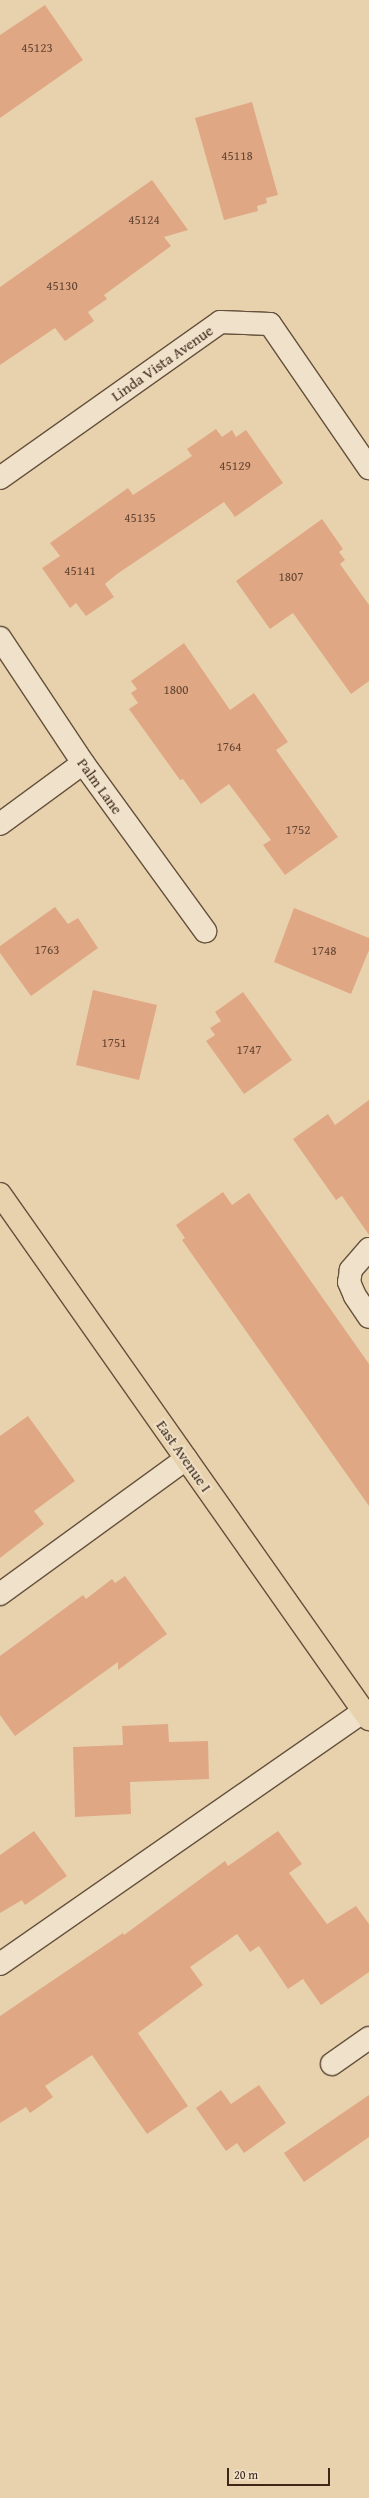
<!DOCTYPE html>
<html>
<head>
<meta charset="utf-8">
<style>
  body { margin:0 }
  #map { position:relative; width:369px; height:2498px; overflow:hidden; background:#e8d2ae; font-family:"Gentium Book Plus",serif }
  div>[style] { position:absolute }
  .building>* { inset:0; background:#e0a785 }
  .roads { filter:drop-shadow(1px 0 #66513d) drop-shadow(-1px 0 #66513d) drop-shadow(0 1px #66513d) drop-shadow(0 -1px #66513d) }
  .minor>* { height:22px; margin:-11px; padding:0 11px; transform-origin:11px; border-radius:11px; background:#f0e2ca }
  .major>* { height:22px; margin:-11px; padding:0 11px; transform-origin:11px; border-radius:11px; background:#e8d2ae }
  span { translate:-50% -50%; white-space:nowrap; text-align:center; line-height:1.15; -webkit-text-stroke:3.5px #f0e2ca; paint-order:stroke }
  .number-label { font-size:13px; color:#644632 }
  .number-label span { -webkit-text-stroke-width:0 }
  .street-label { font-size:15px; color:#3b2617 }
  .scale { position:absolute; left:227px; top:2468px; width:103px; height:18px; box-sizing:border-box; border:2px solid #3b2617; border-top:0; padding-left:5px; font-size:12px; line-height:14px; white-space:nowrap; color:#3b2617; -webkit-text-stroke:3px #f0e2ca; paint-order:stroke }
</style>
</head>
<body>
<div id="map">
  <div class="building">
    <i style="clip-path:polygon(45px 5px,83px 60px,0 118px,0 35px)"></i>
    <i style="clip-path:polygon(252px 102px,278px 195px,266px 198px,267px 203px,257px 206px,258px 211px,224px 220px,195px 118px)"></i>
    <i style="clip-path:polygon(152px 180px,188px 230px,164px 237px,171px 246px,104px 295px,107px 299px,88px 312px,94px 321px,65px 341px,55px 328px,0 365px,0 287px)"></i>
    <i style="clip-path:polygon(216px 429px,222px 437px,232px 430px,236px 437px,246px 430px,283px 483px,235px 517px,224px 502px,117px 574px,105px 584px,114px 597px,86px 616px,76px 603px,70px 608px,42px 568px,60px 556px,50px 543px,128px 488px,133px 495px,192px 456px,187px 449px)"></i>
    <i style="clip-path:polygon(322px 519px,343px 549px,339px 552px,345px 560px,340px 564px,369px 605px,369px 681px,351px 694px,293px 613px,270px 629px,236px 581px)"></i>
    <i style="clip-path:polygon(184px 643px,230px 710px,254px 693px,288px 742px,276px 750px,338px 837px,285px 875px,263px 845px,271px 840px,229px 784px,201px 804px,183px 779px,180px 780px,129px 709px,138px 703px,131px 693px,137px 689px,131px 681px)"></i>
    <i style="clip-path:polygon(55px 907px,68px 924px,78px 918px,98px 948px,31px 996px,0 953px,0 946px)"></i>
    <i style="clip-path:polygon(294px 908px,369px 938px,369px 950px,351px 994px,274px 962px)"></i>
    <i style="clip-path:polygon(93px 990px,157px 1005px,139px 1080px,76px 1065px)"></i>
    <i style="clip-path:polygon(243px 992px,292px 1060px,244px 1094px,206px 1041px,215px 1035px,210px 1028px,221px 1021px,215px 1012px)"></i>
    <i style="clip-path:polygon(369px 1100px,369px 1235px,342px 1196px,336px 1200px,293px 1139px,328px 1114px,335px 1125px)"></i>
    <i style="clip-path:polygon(223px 1192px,232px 1205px,249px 1193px,369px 1364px,369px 1506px,182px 1240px,185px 1238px,176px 1225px)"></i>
    <i style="clip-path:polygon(28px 1416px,75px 1481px,34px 1511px,44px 1524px,0 1558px,0 1436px)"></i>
    <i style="clip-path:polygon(125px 1576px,167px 1634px,118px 1670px,118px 1662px,15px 1736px,0 1715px,0 1656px,83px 1595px,86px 1599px,112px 1579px,115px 1583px)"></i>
    <i style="clip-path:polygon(168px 1724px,169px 1742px,208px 1741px,209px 1779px,130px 1782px,131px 1814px,75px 1817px,73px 1747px,123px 1745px,122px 1726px)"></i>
    <i style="clip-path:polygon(34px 1831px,67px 1876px,25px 1905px,22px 1900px,0 1913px,0 1855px)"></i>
    <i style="clip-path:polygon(278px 1831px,302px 1864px,289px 1873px,327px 1924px,356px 1906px,369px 1924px,369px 1972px,321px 2005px,303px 1979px,288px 1989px,259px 1946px,250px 1952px,237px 1934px,190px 1967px,203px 1985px,138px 2033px,188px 2106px,147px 2134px,92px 2055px,45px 2086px,53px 2097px,30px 2113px,26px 2107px,0 2123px,0 2016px,123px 1933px,124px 1935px,225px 1861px,228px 1866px)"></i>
    <i style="clip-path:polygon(259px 2085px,286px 2123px,244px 2153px,237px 2143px,226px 2151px,196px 2108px,221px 2090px,231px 2104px)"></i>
    <i style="clip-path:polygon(369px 2095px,369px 2137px,304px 2182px,284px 2153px)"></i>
  </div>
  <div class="roads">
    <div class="minor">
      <i style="left:0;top:478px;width:270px;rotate:-35.3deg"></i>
      <i style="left:220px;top:322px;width:50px;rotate:2.3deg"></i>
      <i style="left:270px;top:324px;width:175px;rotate:55.5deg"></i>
      <i style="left:0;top:638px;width:150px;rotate:56.4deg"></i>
      <i style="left:83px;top:763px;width:208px;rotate:54deg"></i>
      <i style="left:0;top:824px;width:103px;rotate:-36.3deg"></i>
      <i style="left:369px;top:1249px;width:28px;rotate:131deg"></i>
      <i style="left:351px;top:1270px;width:12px;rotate:99deg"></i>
      <i style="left:349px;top:1282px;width:15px;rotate:67deg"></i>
      <i style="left:355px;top:1296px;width:25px;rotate:56deg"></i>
      <i style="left:0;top:1594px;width:230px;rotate:-36deg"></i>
      <i style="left:0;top:1964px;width:443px;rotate:-34.8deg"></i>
      <i style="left:332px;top:2064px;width:45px;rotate:-35.1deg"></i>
    </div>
    <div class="major">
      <i style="left:0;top:1194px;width:642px;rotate:54.9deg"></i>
    </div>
  </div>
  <div class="number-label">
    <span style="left:37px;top:48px">45123</span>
    <span style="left:237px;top:156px">45118</span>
    <span style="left:144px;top:220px">45124</span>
    <span style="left:62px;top:286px">45130</span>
    <span style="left:235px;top:466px">45129</span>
    <span style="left:140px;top:518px">45135</span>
    <span style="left:80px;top:571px">45141</span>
    <span style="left:291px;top:577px">1807</span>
    <span style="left:176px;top:690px">1800</span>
    <span style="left:229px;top:747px">1764</span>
    <span style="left:298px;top:830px">1752</span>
    <span style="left:47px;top:950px">1763</span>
    <span style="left:324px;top:951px">1748</span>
    <span style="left:114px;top:1043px">1751</span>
    <span style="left:249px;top:1050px">1747</span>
  </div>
  <div class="street-label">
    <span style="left:162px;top:363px;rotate:-35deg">Linda Vista Avenue</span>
    <span style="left:100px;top:786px;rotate:54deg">Palm Lane</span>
    <span style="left:184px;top:1456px;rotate:55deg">East Avenue I</span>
  </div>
  <div class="scale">20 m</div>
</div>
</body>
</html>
